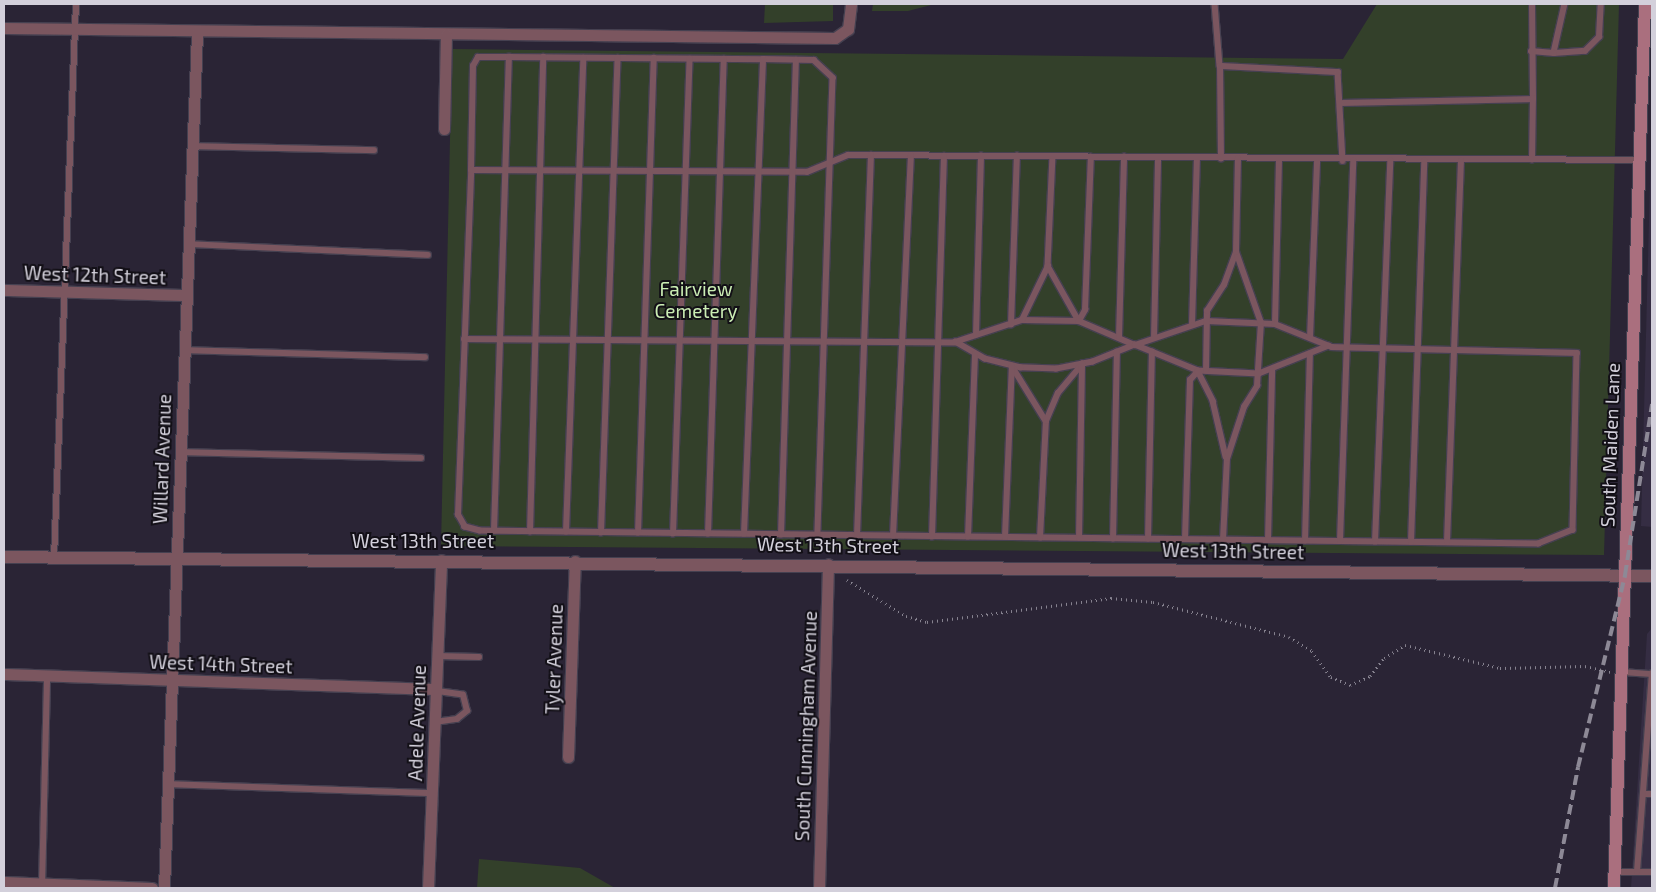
<!DOCTYPE html>
<html>
<head>
<meta charset="utf-8">
<style>
  body { margin:0 }
  #map { position:relative; width:1656px; height:892px; overflow:hidden; background:#2a2435; font-family:"Exo 2",sans-serif }
  div>[style] { position:absolute }
  .built>* { inset:0; background:#352d43 }
  .green>* { inset:0; background:#33402a }
  .path>* { height:2.5px; margin-top:-1.25px; transform-origin:0; background:repeating-linear-gradient(90deg,#86828f 0 1px,transparent 0 5px) }
  .roads { filter:drop-shadow(1px 0 #454050) drop-shadow(-1px 0 #454050) drop-shadow(0 1px #454050) drop-shadow(0 -1px #454050) }
  .service>* { height:5.5px; margin:-2.75px; padding:0 2.75px; transform-origin:2.75px; border-radius:2.75px; background:#7b565f }
  .minor>* { height:11px; margin:-5.5px; padding:0 5.5px; transform-origin:5.5px; border-radius:5.5px; background:#7b565f }
  .tertiary>* { height:12px; margin:-6px; padding:0 6px; transform-origin:6px; border-radius:6px; background:#7b565f }
  .secondary>* { height:12px; margin:-6px; padding:0 6px; transform-origin:6px; border-radius:6px; background:#aa6f7e }
  .rail>* { height:4px; margin-top:-2px; transform-origin:0; background:repeating-linear-gradient(90deg,#8d8996 0 10px,transparent 0 15px) }
  span { translate:-50% -50%; white-space:nowrap; text-align:center; line-height:1.15; -webkit-text-stroke:4px #120f16; paint-order:stroke }
  .street-label { font-size:19px; color:#d3d0db }
  .park-label { font-size:19px; color:#cbedb4 }
  .frame { position:absolute; inset:0; border:5px solid #d3d0db; pointer-events:none }
</style>
</head>
<body>
<div id="map">
  <div class="built">
    <i style="clip-path:polygon(1652px 106px,1652px 527px,1641px 526px)"></i>
    <i style="clip-path:polygon(1652px 628px,1652px 888px,1631px 888px,1647px 634px)"></i>
  </div>
  <div class="green">
    <i style="clip-path:polygon(765px 4px,833px 4px,833px 21px,764px 23px)"></i>
    <i style="clip-path:polygon(873px 4px,935px 4px,908px 11px,872px 11px)"></i>
    <i style="clip-path:polygon(1377px 4px,1619px 4px,1604px 555px,441px 546px,452px 49px,1343px 59px)"></i>
    <i style="clip-path:polygon(479px 859px,580px 868px,615px 888px,477px 888px)"></i>
  </div>
  <div class="path">
    <i style="left:847px;top:580px;width:69px;rotate:31.4deg"></i>
    <i style="left:906px;top:616px;width:22px;rotate:16deg"></i>
    <i style="left:927px;top:622px;width:186px;rotate:-7.4deg"></i>
    <i style="left:1111px;top:598px;width:42px;rotate:5.4deg"></i>
    <i style="left:1153px;top:602px;width:140px;rotate:14.4deg"></i>
    <i style="left:1289px;top:637px;width:27px;rotate:31deg"></i>
    <i style="left:1312px;top:651px;width:32px;rotate:54deg"></i>
    <i style="left:1331px;top:677px;width:21px;rotate:23deg"></i>
    <i style="left:1350px;top:685px;width:22px;rotate:-24deg"></i>
    <i style="left:1370px;top:676px;width:23px;rotate:-52deg"></i>
    <i style="left:1384px;top:658px;width:25px;rotate:-32deg"></i>
    <i style="left:1405px;top:645px;width:98px;rotate:13.6deg"></i>
    <i style="left:1500px;top:668px;width:85px;rotate:-1.3deg"></i>
    <i style="left:1585px;top:666px;width:26px;rotate:13deg"></i>
  </div>
  <div class="roads">
    <div class="service">
      <i style="left:1215px;top:4px;width:62px;rotate:85.4deg"></i>
      <i style="left:1565px;top:4px;width:50px;rotate:102.7deg"></i>
      <i style="left:1554px;top:53px;width:31px;rotate:-4deg"></i>
      <i style="left:1585px;top:51px;width:20px;rotate:-45deg"></i>
      <i style="left:1599px;top:37px;width:33px;rotate:-87deg"></i>
      <i style="left:1531px;top:51px;width:23px;rotate:5deg"></i>
      <i style="left:1343px;top:103px;width:190px;rotate:-1.2deg"></i>
      <i style="left:1533px;top:99px;width:95px;rotate:-90.6deg"></i>
      <i style="left:192px;top:146px;width:182px;rotate:1.3deg"></i>
      <i style="left:1053px;top:156px;width:110px;rotate:92.6deg"></i>
      <i style="left:1048px;top:266px;width:63px;rotate:60.6deg"></i>
      <i style="left:1079px;top:321px;width:13px;rotate:-61deg"></i>
      <i style="left:1085px;top:310px;width:153px;rotate:-87.8deg"></i>
      <i style="left:1221px;top:159px;width:93px;rotate:-90.6deg"></i>
      <i style="left:1220px;top:66px;width:118px;rotate:2.9deg"></i>
      <i style="left:1338px;top:72px;width:89px;rotate:86.8deg"></i>
      <i style="left:1532px;top:160px;width:61px;rotate:-89.1deg"></i>
      <i style="left:471px;top:170px;width:104px;rotate:-88.9deg"></i>
      <i style="left:473px;top:66px;width:10px;rotate:-61deg"></i>
      <i style="left:478px;top:57px;width:31px"></i>
      <i style="left:188px;top:244px;width:240px;rotate:2.6deg"></i>
      <i style="left:1022px;top:320px;width:57px;rotate:1deg"></i>
      <i style="left:1079px;top:321px;width:61px;rotate:23.2deg"></i>
      <i style="left:1135px;top:345px;width:45px;rotate:158deg"></i>
      <i style="left:1093px;top:362px;width:37px;rotate:169deg"></i>
      <i style="left:1057px;top:369px;width:36px;rotate:-178deg"></i>
      <i style="left:1021px;top:368px;width:37px;rotate:-166deg"></i>
      <i style="left:985px;top:359px;width:34px;rotate:-150deg"></i>
      <i style="left:955px;top:342px;width:71px;rotate:-18.2deg"></i>
      <i style="left:1022px;top:320px;width:60px;rotate:-64.3deg"></i>
      <i style="left:1275px;top:324px;width:164px;rotate:-88.6deg"></i>
      <i style="left:1011px;top:325px;width:169px;rotate:-88deg"></i>
      <i style="left:1192px;top:325px;width:166px;rotate:-88.3deg"></i>
      <i style="left:976px;top:335px;width:179px;rotate:-88.4deg"></i>
      <i style="left:1119px;top:338px;width:181px;rotate:-88.4deg"></i>
      <i style="left:1154px;top:338px;width:180px;rotate:-88.7deg"></i>
      <i style="left:1310px;top:338px;width:178px;rotate:-87.7deg"></i>
      <i style="left:464px;top:339px;width:491px;rotate:0.4deg"></i>
      <i style="left:1329px;top:346px;width:75px;rotate:158.2deg"></i>
      <i style="left:1259px;top:374px;width:61px;rotate:-177.2deg"></i>
      <i style="left:1198px;top:371px;width:68px;rotate:-157.6deg"></i>
      <i style="left:1135px;top:345px;width:75px;rotate:-18.7deg"></i>
      <i style="left:1206px;top:321px;width:69px;rotate:2.5deg"></i>
      <i style="left:1275px;top:324px;width:61px;rotate:22deg"></i>
      <i style="left:1332px;top:347px;width:245px;rotate:1.4deg"></i>
      <i style="left:1577px;top:353px;width:177px;rotate:91.3deg"></i>
      <i style="left:1573px;top:530px;width:37px;rotate:158deg"></i>
      <i style="left:1539px;top:544px;width:1059px;rotate:-179.3deg"></i>
      <i style="left:480px;top:531px;width:16px;rotate:-165deg"></i>
      <i style="left:465px;top:527px;width:14px;rotate:-120deg"></i>
      <i style="left:458px;top:515px;width:345px;rotate:-87.8deg"></i>
      <i style="left:471px;top:170px;width:336px;rotate:0.3deg"></i>
      <i style="left:807px;top:172px;width:44px;rotate:-22.5deg"></i>
      <i style="left:848px;top:155px;width:792px;rotate:0.36deg"></i>
      <i style="left:184px;top:350px;width:241px;rotate:1.7deg"></i>
      <i style="left:1012px;top:366px;width:65px;rotate:58.3deg"></i>
      <i style="left:1206px;top:371px;width:60px;rotate:-89deg"></i>
      <i style="left:1207px;top:311px;width:31px;rotate:-57deg"></i>
      <i style="left:1224px;top:285px;width:35px;rotate:-70deg"></i>
      <i style="left:180px;top:452px;width:241px;rotate:1.4deg"></i>
      <i style="left:494px;top:531px;width:474px;rotate:-88.2deg"></i>
      <i style="left:509px;top:57px;width:254px;rotate:0.5deg"></i>
      <i style="left:763px;top:59px;width:51px;rotate:1.1deg"></i>
      <i style="left:814px;top:60px;width:26px;rotate:43deg"></i>
      <i style="left:833px;top:78px;width:457px;rotate:91.9deg"></i>
      <i style="left:530px;top:532px;width:475px;rotate:-88.4deg"></i>
      <i style="left:566px;top:532px;width:474px;rotate:-87.9deg"></i>
      <i style="left:601px;top:533px;width:475px;rotate:-88deg"></i>
      <i style="left:638px;top:533px;width:475px;rotate:-88.1deg"></i>
      <i style="left:673px;top:534px;width:475px;rotate:-88deg"></i>
      <i style="left:708px;top:534px;width:475px;rotate:-88.1deg"></i>
      <i style="left:744px;top:534px;width:475px;rotate:-87.7deg"></i>
      <i style="left:781px;top:535px;width:475px;rotate:-88.2deg"></i>
      <i style="left:857px;top:536px;width:381px;rotate:-87.9deg"></i>
      <i style="left:893px;top:536px;width:381px;rotate:-87.3deg"></i>
      <i style="left:932px;top:537px;width:381px;rotate:-88.2deg"></i>
      <i style="left:968px;top:537px;width:183px;rotate:-87.8deg"></i>
      <i style="left:1005px;top:537px;width:171px;rotate:-87.7deg"></i>
      <i style="left:1040px;top:538px;width:117px;rotate:-87.1deg"></i>
      <i style="left:1046px;top:421px;width:30px;rotate:-67deg"></i>
      <i style="left:1058px;top:393px;width:38px;rotate:-50deg"></i>
      <i style="left:1079px;top:538px;width:174px;rotate:-89deg"></i>
      <i style="left:1113px;top:539px;width:187px;rotate:-88.8deg"></i>
      <i style="left:1148px;top:539px;width:187px;rotate:-88.8deg"></i>
      <i style="left:1185px;top:539px;width:159px;rotate:-88.2deg"></i>
      <i style="left:1190px;top:380px;width:12px;rotate:-48deg"></i>
      <i style="left:1198px;top:371px;width:34px;rotate:63deg"></i>
      <i style="left:1213px;top:401px;width:57px;rotate:76.9deg"></i>
      <i style="left:1223px;top:540px;width:81px;rotate:-87.2deg"></i>
      <i style="left:1227px;top:459px;width:55px;rotate:-71.9deg"></i>
      <i style="left:1244px;top:407px;width:25px;rotate:-58deg"></i>
      <i style="left:1257px;top:386px;width:63px;rotate:-86.4deg"></i>
      <i style="left:1261px;top:323px;width:75px;rotate:-109.4deg"></i>
      <i style="left:1236px;top:252px;width:93px;rotate:-88.8deg"></i>
      <i style="left:1268px;top:540px;width:169px;rotate:-88.6deg"></i>
      <i style="left:1305px;top:541px;width:187px;rotate:-88.5deg"></i>
      <i style="left:1340px;top:541px;width:380px;rotate:-88deg"></i>
      <i style="left:1375px;top:542px;width:381px;rotate:-87.7deg"></i>
      <i style="left:1411px;top:542px;width:381px;rotate:-88deg"></i>
      <i style="left:1447px;top:542px;width:381px;rotate:-87.9deg"></i>
      <i style="left:54px;top:558px;width:554px;rotate:-87.73deg"></i>
      <i style="left:438px;top:656px;width:41px;rotate:1.4deg"></i>
      <i style="left:1622px;top:672px;width:30px;rotate:4deg"></i>
      <i style="left:435px;top:722px;width:22px;rotate:-8deg"></i>
      <i style="left:457px;top:719px;width:13px;rotate:-39deg"></i>
      <i style="left:467px;top:711px;width:16px;rotate:-104deg"></i>
      <i style="left:463px;top:695px;width:27px;rotate:-172deg"></i>
      <i style="left:168px;top:784px;width:264px;rotate:2deg"></i>
      <i style="left:1645px;top:794px;width:7px"></i>
      <i style="left:1615px;top:872px;width:37px"></i>
      <i style="left:1637px;top:872px;width:199px;rotate:-85.7deg"></i>
      <i style="left:42px;top:886px;width:211px;rotate:-88.6deg"></i>
    </div>
    <div class="minor">
      <i style="left:4px;top:28px;width:831px;rotate:0.69deg"></i>
      <i style="left:835px;top:38px;width:16px;rotate:-35deg"></i>
      <i style="left:848px;top:29px;width:25px;rotate:-83deg"></i>
      <i style="left:444px;top:129px;width:95px;rotate:-88.8deg"></i>
      <i style="left:4px;top:290px;width:182px;rotate:1.6deg"></i>
      <i style="left:4px;top:674px;width:432px;rotate:2deg"></i>
      <i style="left:568px;top:757px;width:196px;rotate:-88deg"></i>
      <i style="left:4px;top:882px;width:148px;rotate:2.3deg"></i>
      <i style="left:164px;top:888px;width:858px;rotate:-87.79deg"></i>
      <i style="left:428px;top:888px;width:328px;rotate:-87.7deg"></i>
      <i style="left:819px;top:888px;width:324px;rotate:-88.4deg"></i>
    </div>
    <div class="tertiary">
      <i style="left:4px;top:557px;width:1648px;rotate:0.66deg"></i>
    </div>
    <div class="secondary">
      <i style="left:1614px;top:888px;width:885px;rotate:-87.99deg"></i>
    </div>
  </div>
  <div class="rail">
    <i style="left:1555px;top:888px;width:123px;rotate:-79.2deg"></i>
    <i style="left:1578px;top:767px;width:198px;rotate:-76.2deg"></i>
    <i style="left:1625px;top:575px;width:173px;rotate:-81deg"></i>
  </div>
  <div class="street-label">
    <span style="left:95px;top:275px;rotate:2deg">West 12th Street</span>
    <span style="left:1610px;top:445px;rotate:-88deg">South Maiden Lane</span>
    <span style="left:162px;top:459px;rotate:-88deg">Willard Avenue</span>
    <span style="left:423px;top:541px">West 13th Street</span>
    <span style="left:828px;top:545px;rotate:1deg">West 13th Street</span>
    <span style="left:1233px;top:551px;rotate:1deg">West 13th Street</span>
    <span style="left:554px;top:659px;rotate:-88deg">Tyler Avenue</span>
    <span style="left:221px;top:664px;rotate:2deg">West 14th Street</span>
    <span style="left:417px;top:723px;rotate:-88deg">Adele Avenue</span>
    <span style="left:806px;top:726px;rotate:-88deg">South Cunningham Avenue</span>
  </div>
  <div class="park-label">
    <span style="left:696px;top:300px">Fairview<br>Cemetery</span>
  </div>
  <div class="frame"></div>
</div>
</body>
</html>
